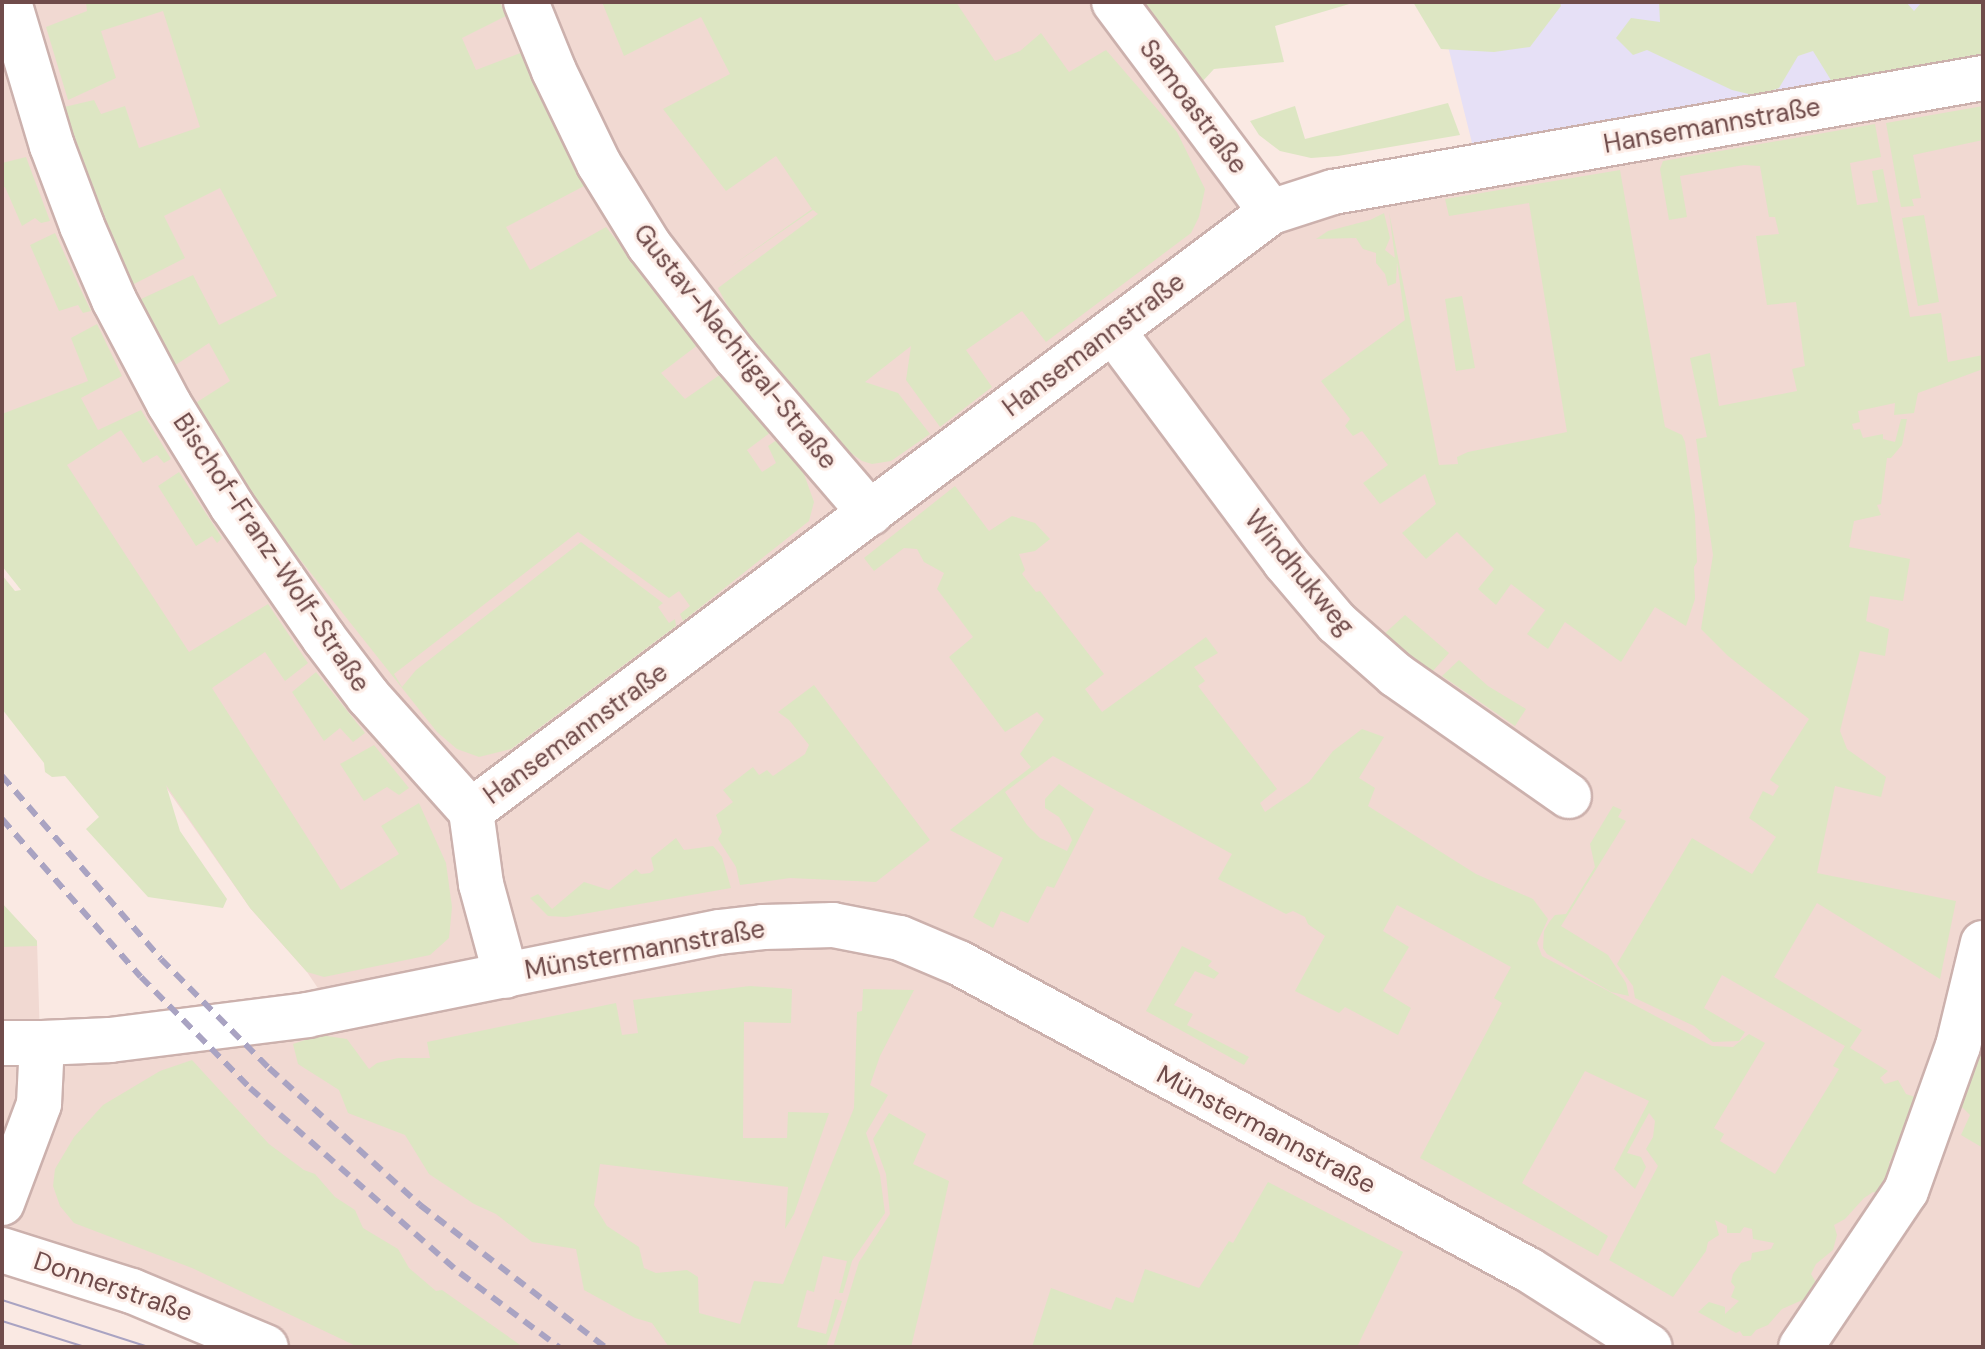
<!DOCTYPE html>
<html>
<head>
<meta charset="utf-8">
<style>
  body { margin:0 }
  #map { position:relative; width:1985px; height:1349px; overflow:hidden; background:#fae9e3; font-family:"DM Sans",sans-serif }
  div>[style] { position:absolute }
  .residential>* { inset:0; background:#f1d9d2 }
  .education>* { inset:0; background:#e6e0f6 }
  .green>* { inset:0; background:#dde6c3 }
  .roads { filter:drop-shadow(2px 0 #ccb1ad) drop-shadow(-2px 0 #ccb1ad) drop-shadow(0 2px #ccb1ad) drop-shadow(0 -2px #ccb1ad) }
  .street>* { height:44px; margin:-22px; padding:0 22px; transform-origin:22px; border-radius:22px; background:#fff }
  .secondary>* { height:44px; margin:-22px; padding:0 22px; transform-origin:22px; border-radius:22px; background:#fff }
  .tram>* { height:2px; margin:-1px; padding:0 1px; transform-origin:1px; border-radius:1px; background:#a9a3c2 }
  .rail>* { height:6px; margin-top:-3px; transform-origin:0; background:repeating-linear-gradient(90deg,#a9a3c2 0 12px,transparent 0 20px) }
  span { translate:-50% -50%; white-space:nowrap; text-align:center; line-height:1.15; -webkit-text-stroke:6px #fdeee8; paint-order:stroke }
  .street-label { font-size:26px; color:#704c4b }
  .frame { position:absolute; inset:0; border:4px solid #704c4b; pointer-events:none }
</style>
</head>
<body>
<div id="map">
  <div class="residential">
    <i style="clip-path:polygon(2px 2px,1113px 2px,1265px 201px,1983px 75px,1983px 1347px,282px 1347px,2px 1244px,2px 1216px,48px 1049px,332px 1009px,307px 972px,250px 908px,2px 552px)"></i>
    <i style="clip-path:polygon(2px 904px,37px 941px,40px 1040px,2px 1188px)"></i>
  </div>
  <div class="education">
    <i style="clip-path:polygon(1437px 2px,1983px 2px,1983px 80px,1476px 159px)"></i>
  </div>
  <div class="green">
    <i style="clip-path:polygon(86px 2px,500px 2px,506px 16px,462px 38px,476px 70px,523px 52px,586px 185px,506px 227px,530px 270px,606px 227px,699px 344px,661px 373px,685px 399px,721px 374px,771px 432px,747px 450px,762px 472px,776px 463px,768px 446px,778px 439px,804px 474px,814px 502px,809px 521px,683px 621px,680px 614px,690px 606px,679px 591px,669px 598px,578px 532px,394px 674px,402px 687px,416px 670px,581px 542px,663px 603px,658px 607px,669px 623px,675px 619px,676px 626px,511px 749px,479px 757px,457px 749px,437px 732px,287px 543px,232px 466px,194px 404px,230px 381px,209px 343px,174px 366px,141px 299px,193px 275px,219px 325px,277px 296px,220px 188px,164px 216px,185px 258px,132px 285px,60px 108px,94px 100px,101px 114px,125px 106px,139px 148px,200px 127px,163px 11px,101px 31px,116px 78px,68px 100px,46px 27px,87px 11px)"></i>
    <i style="clip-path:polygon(602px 2px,956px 2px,995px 61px,1020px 51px,1041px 33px,1069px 72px,1106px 50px,1177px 132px,1205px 189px,1199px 217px,1191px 233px,1046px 342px,1022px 311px,966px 350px,992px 387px,940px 427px,906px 380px,911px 346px,865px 382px,898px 393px,930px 434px,891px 461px,872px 464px,862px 461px,848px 451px,757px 345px,728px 307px,718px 288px,818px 214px,813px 210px,730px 267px,812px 209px,776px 156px,726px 191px,663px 109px,730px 74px,701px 17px,624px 56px)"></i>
    <i style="clip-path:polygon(1143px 2px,1356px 2px,1275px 26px,1284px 62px,1214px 69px,1201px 83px)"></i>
    <i style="clip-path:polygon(1413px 2px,1560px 2px,1561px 6px,1530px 47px,1494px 52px,1441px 49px)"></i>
    <i style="clip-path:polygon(1659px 2px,1906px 2px,1914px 11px,1922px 2px,1983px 2px,1983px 103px,1960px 105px,1941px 99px,1837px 90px,1813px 51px,1798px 56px,1779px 88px,1757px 96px,1732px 90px,1647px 50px,1633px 55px,1616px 38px,1631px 18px,1660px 22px)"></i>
    <i style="clip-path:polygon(1448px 103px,1460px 135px,1338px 156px,1311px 158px,1280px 151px,1259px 135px,1250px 121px,1295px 106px,1305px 139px)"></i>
    <i style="clip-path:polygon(1983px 106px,1983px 140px,1913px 155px,1921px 198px,1912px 199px,1914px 206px,1901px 207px,1886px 123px)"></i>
    <i style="clip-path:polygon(1875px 124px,1881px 157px,1850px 163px,1857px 205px,1878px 202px,1872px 171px,1883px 169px,1910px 317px,1941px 313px,1948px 362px,1983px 355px,1983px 369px,1918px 393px,1914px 413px,1894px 415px,1895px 403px,1858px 411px,1860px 422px,1852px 424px,1854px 430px,1860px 429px,1863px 438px,1883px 434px,1883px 439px,1895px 442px,1901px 419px,1907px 419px,1902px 445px,1891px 458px,1887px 458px,1881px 504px,1877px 505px,1881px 515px,1854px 521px,1849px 547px,1910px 559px,1903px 601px,1870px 596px,1866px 621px,1889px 629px,1885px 656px,1860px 651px,1840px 731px,1847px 749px,1886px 777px,1881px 797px,1835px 786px,1817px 873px,1956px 901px,1940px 979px,1817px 903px,1774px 977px,1862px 1030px,1850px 1048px,1888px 1071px,1880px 1078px,1885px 1084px,1898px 1080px,1906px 1094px,1915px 1097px,1918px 1107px,1907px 1122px,1908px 1127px,1896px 1154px,1889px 1162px,1898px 1179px,1882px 1195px,1873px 1192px,1864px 1198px,1845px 1219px,1834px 1225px,1837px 1235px,1833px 1250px,1816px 1264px,1811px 1274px,1821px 1291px,1814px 1299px,1807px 1298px,1782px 1309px,1768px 1325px,1756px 1330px,1751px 1336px,1743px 1336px,1740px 1331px,1736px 1333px,1698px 1312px,1709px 1302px,1725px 1307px,1725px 1314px,1739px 1301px,1731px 1297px,1735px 1287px,1731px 1282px,1733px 1274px,1741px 1263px,1751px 1260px,1752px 1253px,1771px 1249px,1774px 1243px,1753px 1239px,1752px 1229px,1744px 1227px,1740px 1233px,1727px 1233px,1727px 1226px,1715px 1220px,1719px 1235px,1708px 1242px,1706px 1251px,1673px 1297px,1609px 1260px,1658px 1166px,1646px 1149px,1653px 1137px,1655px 1121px,1649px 1113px,1627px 1153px,1641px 1157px,1646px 1167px,1635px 1189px,1614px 1169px,1649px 1101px,1585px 1071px,1522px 1183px,1608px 1236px,1598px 1256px,1420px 1158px,1502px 1003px,1494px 998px,1511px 967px,1397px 905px,1383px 931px,1409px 947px,1383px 991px,1411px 1008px,1398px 1035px,1345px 1007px,1339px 1013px,1295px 991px,1325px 936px,1308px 924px,1305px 917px,1293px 911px,1286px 914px,1218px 879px,1232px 854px,1053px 756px,1005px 792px,1027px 825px,1040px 838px,1067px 851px,1072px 840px,1070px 835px,1059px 817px,1045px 808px,1045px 799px,1059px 784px,1094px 809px,1054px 888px,1047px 886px,1028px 923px,1001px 911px,993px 928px,973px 917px,1003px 858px,950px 830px,1031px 767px,1020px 754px,1044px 719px,1037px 712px,1005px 732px,949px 657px,973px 637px,937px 589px,944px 573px,924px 562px,917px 549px,904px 548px,874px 571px,864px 558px,955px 486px,989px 531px,1012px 516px,1035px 523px,1050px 539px,1035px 551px,1019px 554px,1025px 570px,1022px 574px,1036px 592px,1040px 591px,1104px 674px,1085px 689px,1102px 712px,1206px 637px,1218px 653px,1194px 667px,1205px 681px,1198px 686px,1277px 789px,1260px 803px,1265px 812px,1309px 782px,1333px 751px,1362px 729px,1384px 737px,1359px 778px,1375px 788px,1368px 806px,1476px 874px,1533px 899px,1548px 919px,1537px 943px,1542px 956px,1712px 1046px,1733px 1047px,1749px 1034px,1765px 1043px,1714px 1128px,1724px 1134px,1720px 1141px,1775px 1174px,1839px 1069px,1833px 1066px,1845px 1046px,1722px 975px,1704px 1008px,1745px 1032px,1739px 1041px,1713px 1042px,1694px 1026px,1635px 998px,1633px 986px,1617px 964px,1692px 838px,1752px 874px,1776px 837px,1749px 818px,1763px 791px,1773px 796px,1779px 786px,1770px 780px,1809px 719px,1728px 656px,1701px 629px,1713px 555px,1696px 439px,1707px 437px,1690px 358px,1710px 353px,1719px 406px,1797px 391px,1792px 369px,1805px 366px,1796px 302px,1767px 305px,1756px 236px,1779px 234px,1775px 217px,1769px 217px,1760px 166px,1744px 165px,1680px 176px,1687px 217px,1669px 220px,1660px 169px,1663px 161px)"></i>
    <i style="clip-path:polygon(26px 157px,50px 221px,41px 223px,35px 218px,22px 226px,5px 187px,2px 188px,2px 163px)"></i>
    <i style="clip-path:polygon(1620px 170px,1665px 427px,1682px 435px,1685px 442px,1695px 515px,1697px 562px,1694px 567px,1695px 599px,1686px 626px,1655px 607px,1621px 662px,1565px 622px,1548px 649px,1527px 634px,1545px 610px,1511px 584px,1496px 605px,1478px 589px,1494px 569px,1457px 532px,1426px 559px,1402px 533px,1436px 504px,1425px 474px,1380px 504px,1363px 483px,1388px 465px,1362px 431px,1353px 436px,1345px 426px,1350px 419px,1321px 381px,1405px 320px,1397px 262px,1396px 283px,1388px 286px,1385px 274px,1376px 263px,1376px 253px,1363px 249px,1356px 238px,1316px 239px,1328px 231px,1370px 220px,1384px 213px,1390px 238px,1385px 250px,1395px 258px,1389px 212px,1439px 465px,1458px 464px,1457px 457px,1468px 452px,1567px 432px,1529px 203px,1449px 216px,1445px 199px)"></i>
    <i style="clip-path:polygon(1924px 215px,1939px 302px,1918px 306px,1902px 218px)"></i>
    <i style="clip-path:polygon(55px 233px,79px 286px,91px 311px,83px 313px,78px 305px,59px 311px,30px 245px)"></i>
    <i style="clip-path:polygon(1462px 296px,1475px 368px,1456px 371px,1445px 299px)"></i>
    <i style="clip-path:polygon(97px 324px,122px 376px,81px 398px,98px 430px,141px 410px,171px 459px,164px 463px,157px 455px,143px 463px,121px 430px,67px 465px,189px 652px,268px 604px,308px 663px,285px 681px,265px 652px,212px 688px,341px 890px,399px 854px,381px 826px,419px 803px,446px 863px,452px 907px,449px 938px,430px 955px,324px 977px,307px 972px,250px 908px,166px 785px,180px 831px,227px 899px,223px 908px,148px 897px,86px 829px,99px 817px,65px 776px,52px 777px,45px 772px,44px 763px,2px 709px,2px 575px,15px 591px,21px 590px,2px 566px,2px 414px,88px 381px,71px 338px)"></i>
    <i style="clip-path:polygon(179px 472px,222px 538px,217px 543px,212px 536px,196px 546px,158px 486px)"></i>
    <i style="clip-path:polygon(1405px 615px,1449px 653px,1432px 672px,1383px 635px)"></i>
    <i style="clip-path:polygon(1459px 660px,1488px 686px,1526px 709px,1515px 726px,1442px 676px)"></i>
    <i style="clip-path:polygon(316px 672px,365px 733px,353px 742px,340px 728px,324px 741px,292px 692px)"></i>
    <i style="clip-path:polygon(814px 685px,930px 840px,876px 882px,790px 878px,740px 885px,736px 867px,718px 839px,722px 832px,716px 815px,733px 802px,723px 790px,753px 767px,759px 775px,767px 770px,773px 776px,805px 754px,809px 745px,789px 720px,778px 712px)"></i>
    <i style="clip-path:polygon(374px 745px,409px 788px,399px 795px,387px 787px,364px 801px,340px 764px)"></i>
    <i style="clip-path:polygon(1613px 806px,1622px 810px,1618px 817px,1626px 821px,1561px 926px,1608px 955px,1626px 983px,1629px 996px,1611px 992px,1547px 954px,1543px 948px,1544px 931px,1550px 921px,1555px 915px,1566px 914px,1595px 867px,1590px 844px)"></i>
    <i style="clip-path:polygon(676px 838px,684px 850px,713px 846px,722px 857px,731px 888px,566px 917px,548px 916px,530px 898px,538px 894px,552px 909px,584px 882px,609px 890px,636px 869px,641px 874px,650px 873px,654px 870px,651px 858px)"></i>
    <i style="clip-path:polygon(2px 903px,37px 941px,37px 946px,2px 947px)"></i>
    <i style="clip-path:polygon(1182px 946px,1212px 961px,1208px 966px,1219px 973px,1214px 979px,1195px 971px,1174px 1005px,1193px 1014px,1187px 1025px,1249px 1057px,1244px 1065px,1146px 1011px)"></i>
    <i style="clip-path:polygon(750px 986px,792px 989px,791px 1023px,744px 1022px,743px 1138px,787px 1138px,788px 1112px,829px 1113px,794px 1214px,785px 1229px,788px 1187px,600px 1164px,594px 1205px,607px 1226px,639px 1247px,644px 1268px,656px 1273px,687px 1270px,698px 1277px,699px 1313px,740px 1324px,754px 1281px,783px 1284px,854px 1108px,857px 1012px,862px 1011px,863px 989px,914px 990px,880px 1056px,870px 1085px,888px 1095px,866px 1133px,880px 1175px,885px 1213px,852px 1261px,843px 1293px,839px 1293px,847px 1261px,823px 1256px,814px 1292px,807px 1290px,797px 1327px,826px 1334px,835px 1299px,842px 1301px,826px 1347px,669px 1347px,652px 1323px,635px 1318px,584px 1290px,576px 1249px,532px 1242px,496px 1214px,474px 1204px,429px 1174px,405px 1135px,348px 1113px,339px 1090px,298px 1064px,293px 1044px,320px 1035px,347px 1039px,369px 1069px,377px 1063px,398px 1058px,430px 1058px,427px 1042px,616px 1003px,622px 1035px,638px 1033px,633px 1000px)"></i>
    <i style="clip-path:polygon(1983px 1015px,1983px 1148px,1961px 1135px,1970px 1115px,1956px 1101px)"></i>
    <i style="clip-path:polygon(192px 1060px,269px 1144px,304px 1170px,315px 1174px,335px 1197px,355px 1210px,363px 1228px,398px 1249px,409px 1268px,436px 1291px,442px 1290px,523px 1347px,358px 1347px,192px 1268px,74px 1223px,60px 1206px,53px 1186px,55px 1169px,74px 1137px,103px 1105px,160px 1071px)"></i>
    <i style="clip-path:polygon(889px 1113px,926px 1134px,913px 1164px,949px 1181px,926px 1285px,911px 1347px,833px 1347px,859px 1262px,890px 1214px,886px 1174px,873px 1139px)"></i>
    <i style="clip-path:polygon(1268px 1182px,1403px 1252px,1357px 1347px,1032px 1347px,1051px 1288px,1111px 1310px,1116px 1297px,1133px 1303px,1145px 1269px,1199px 1288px,1229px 1241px,1233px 1243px)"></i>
  </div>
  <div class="roads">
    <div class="street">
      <i style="left:9px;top:2px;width:150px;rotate:73.4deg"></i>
      <i style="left:52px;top:146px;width:85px;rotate:69.4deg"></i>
      <i style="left:82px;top:226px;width:81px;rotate:66.6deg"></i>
      <i style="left:114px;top:300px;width:118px;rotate:62.1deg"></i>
      <i style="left:169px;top:404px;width:120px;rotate:58.3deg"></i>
      <i style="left:232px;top:506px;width:161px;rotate:55.1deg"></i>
      <i style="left:324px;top:638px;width:73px;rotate:52.8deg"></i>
      <i style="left:368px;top:696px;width:154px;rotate:48.2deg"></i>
      <i style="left:526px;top:2px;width:74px;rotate:67.9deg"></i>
      <i style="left:554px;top:71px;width:103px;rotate:64.2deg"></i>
      <i style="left:599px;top:164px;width:95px;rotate:58.3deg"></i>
      <i style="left:649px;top:245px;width:142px;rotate:52.2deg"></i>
      <i style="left:736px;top:357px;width:206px;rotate:49.3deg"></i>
      <i style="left:1114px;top:2px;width:262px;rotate:53.2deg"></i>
      <i style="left:1113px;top:331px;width:288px;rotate:53.3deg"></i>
      <i style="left:1285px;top:562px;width:80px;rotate:49.6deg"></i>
      <i style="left:1337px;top:623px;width:79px;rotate:41.4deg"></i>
      <i style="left:1396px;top:675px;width:211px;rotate:35deg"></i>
      <i style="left:471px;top:811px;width:999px;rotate:-36.82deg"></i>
      <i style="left:1271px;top:212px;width:65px;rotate:-17.9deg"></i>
      <i style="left:1333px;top:192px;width:660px;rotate:-9.95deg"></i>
      <i style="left:471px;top:811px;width:74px;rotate:82.2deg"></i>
      <i style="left:481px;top:884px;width:95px;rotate:74.8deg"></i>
      <i style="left:2px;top:1043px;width:40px"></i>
      <i style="left:2px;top:1203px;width:106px;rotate:-69.5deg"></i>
      <i style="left:39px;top:1104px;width:61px;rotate:-87.2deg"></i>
      <i style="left:42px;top:1043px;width:68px;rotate:-2.5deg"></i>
      <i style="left:110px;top:1040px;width:199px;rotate:-7.2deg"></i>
      <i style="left:307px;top:1015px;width:420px;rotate:-11.4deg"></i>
      <i style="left:719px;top:932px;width:44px;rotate:-6.5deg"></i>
      <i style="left:763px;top:927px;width:70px;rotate:-1.6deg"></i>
      <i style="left:833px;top:925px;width:68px;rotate:11deg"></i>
      <i style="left:900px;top:938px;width:64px;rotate:23deg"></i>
      <i style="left:959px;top:963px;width:647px;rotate:28.31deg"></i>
      <i style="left:1529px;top:1270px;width:143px;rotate:32.5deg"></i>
      <i style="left:1801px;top:1347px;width:188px;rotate:-56.1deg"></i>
      <i style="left:1906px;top:1191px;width:154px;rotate:-70.3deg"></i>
      <i style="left:1958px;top:1046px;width:106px;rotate:-76.4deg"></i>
    </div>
    <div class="secondary">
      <i style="left:2px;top:1250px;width:136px;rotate:17.5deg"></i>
      <i style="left:132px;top:1291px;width:145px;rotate:22.7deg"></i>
    </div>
  </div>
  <div class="tram">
    <i style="left:2px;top:1300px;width:153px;rotate:17.8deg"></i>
    <i style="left:2px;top:1321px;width:87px;rotate:17.4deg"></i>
  </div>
  <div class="rail">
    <i style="left:2px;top:776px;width:242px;rotate:49deg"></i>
    <i style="left:161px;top:959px;width:153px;rotate:45.3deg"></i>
    <i style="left:269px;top:1068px;width:204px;rotate:42.2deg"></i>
    <i style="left:420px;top:1205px;width:233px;rotate:37.5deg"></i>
    <i style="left:2px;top:819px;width:210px;rotate:48.7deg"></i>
    <i style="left:141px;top:977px;width:156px;rotate:45.5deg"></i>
    <i style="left:250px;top:1088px;width:280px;rotate:41.4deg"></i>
    <i style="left:460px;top:1273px;width:124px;rotate:36.8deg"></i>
  </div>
  <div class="street-label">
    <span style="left:1193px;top:107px;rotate:53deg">Samoastraße</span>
    <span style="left:1712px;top:126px;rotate:-10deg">Hansemannstraße</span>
    <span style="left:1094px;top:345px;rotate:-37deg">Hansemannstraße</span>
    <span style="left:735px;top:347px;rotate:51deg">Gustav-Nachtigal-Straße</span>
    <span style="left:271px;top:553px;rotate:56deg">Bischof-Franz-Wolf-Straße</span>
    <span style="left:1299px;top:573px;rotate:50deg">Windhukweg</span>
    <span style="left:576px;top:734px;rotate:-36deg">Hansemannstraße</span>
    <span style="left:645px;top:950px;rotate:-10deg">Münstermannstraße</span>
    <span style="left:1266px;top:1130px;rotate:28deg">Münstermannstraße</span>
    <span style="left:113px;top:1287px;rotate:19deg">Donnerstraße</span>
  </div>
  <div class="frame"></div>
</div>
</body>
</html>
